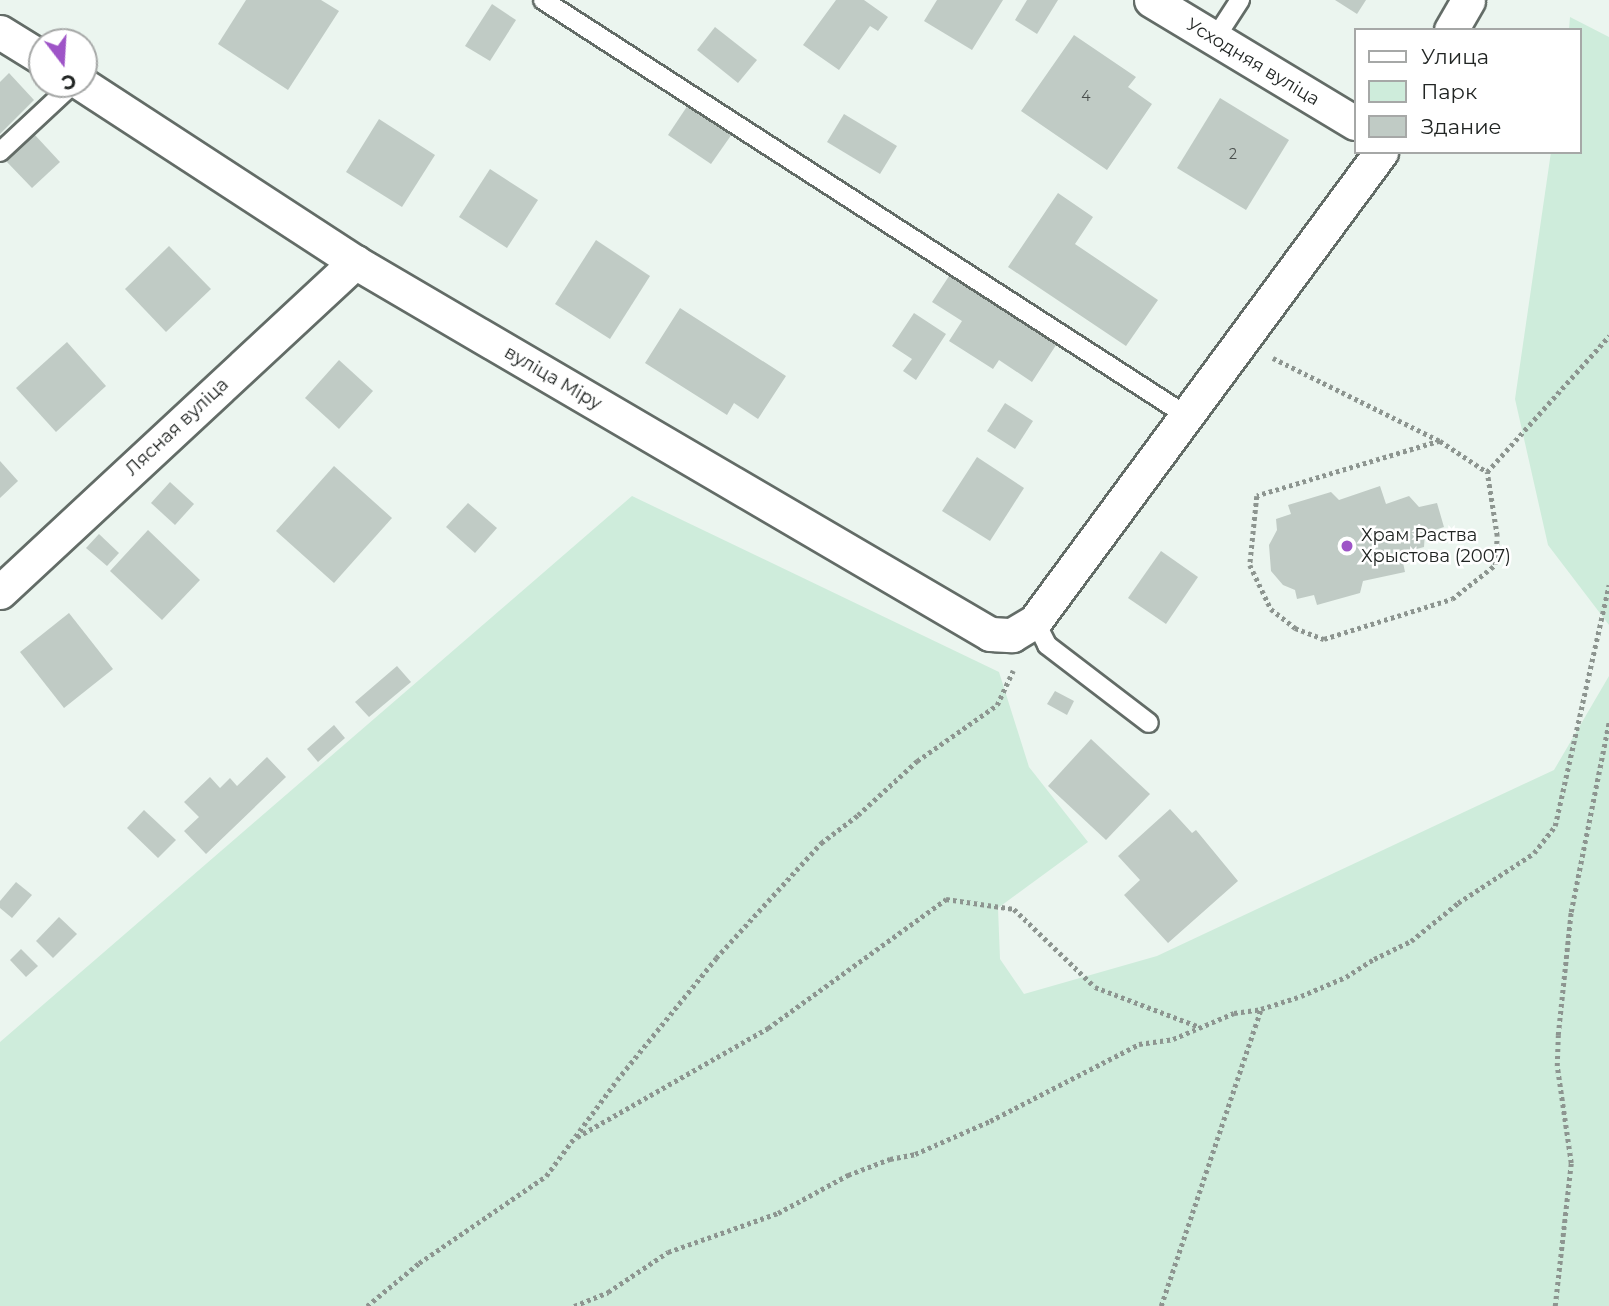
<!DOCTYPE html>
<html>
<head>
<meta charset="utf-8">
<style>
  body { margin:0 }
  #map { position:relative; width:1609px; height:1306px; overflow:hidden; background:#ebf5ef; font-family:Montserrat,sans-serif }
  div>[style] { position:absolute }
  .green>* { inset:0; background:#ceecdb }
  .building>* { inset:0; background:#c0cbc5 }
  .path>* { height:4.5px; margin-top:-2.25px; transform-origin:0; background:repeating-linear-gradient(90deg,#8d9590 0 3.5px,transparent 0 7px) }
  .roads { filter:drop-shadow(2px 0 #636c67) drop-shadow(-2px 0 #636c67) drop-shadow(0 2px #636c67) drop-shadow(0 -2px #636c67) }
  .service>* { height:18px; margin:-9px; padding:0 9px; transform-origin:9px; border-radius:9px; background:#fff }
  .minor>* { height:33px; margin:-16.5px; padding:0 16.5px; transform-origin:16.5px; border-radius:16.5px; background:#fff }
  .dots>* { width:19px; height:19px; translate:-50% -50%; box-sizing:border-box; border:4px solid #fff; border-radius:50% }
  span { translate:-50% -50%; white-space:nowrap; text-align:center; line-height:1.15; -webkit-text-stroke:5px #fff; paint-order:stroke }
  .number-label { font-size:14px; color:#494e4c }
  .number-label span { -webkit-text-stroke-width:0 }
  .street-label { font-size:18px; color:#212523 }
  .poi-label { font-size:18px; color:#212523 }
  .left { translate:0 -50%; text-align:left }
  .legend { position:absolute; left:1354px; top:28px; width:228px; height:126px; box-sizing:border-box; background:#fff; border:2px solid #a6a8a7; margin:0; padding:9px 12px; list-style:none; font-size:21px; color:#212523 }
  .legend li { display:flex; align-items:center; gap:14px; height:35px }
  .legend b { width:35px; border:2px solid #a6a8a7 }
  .north { position:absolute; left:28px; top:28px; width:70px; height:70px; box-sizing:border-box; background:#fff; border:2px solid #a6a8a7; border-radius:50%; rotate:163deg; font-size:19px; font-weight:700; line-height:28px; text-align:center; color:#212523 }
  .north::after { content:''; display:block; margin:auto; width:24px; height:32px; background:#9e54c7; clip-path:polygon(50% 0,100% 100%,50% 72%,0 100%) }
</style>
</head>
<body>
<div id="map">
  <div class="green">
    <i style="clip-path:polygon(1570px 17px,1609px 37px,1609px 625px,1548px 545px,1515px 399px,1551px 152px,1579px 152px,1579px 30px,1569px 30px)"></i>
    <i style="clip-path:polygon(632px 496px,999px 672px,1029px 767px,1088px 842px,998px 908px,1000px 959px,1024px 994px,1157px 956px,1554px 770px,1609px 676px,1609px 1306px,0 1306px,0 1042px)"></i>
  </div>
  <div class="building">
    <i style="clip-path:polygon(246px 0,321px 0,339px 11px,288px 90px,218px 44px)"></i>
    <i style="clip-path:polygon(836px 0,864px 0,888px 17px,878px 31px,870px 26px,839px 70px,803px 45px)"></i>
    <i style="clip-path:polygon(937px 0,1003px 0,972px 50px,924px 21px)"></i>
    <i style="clip-path:polygon(1027px 0,1058px 0,1037px 34px,1015px 20px)"></i>
    <i style="clip-path:polygon(1335px 0,1366px 0,1357px 14px)"></i>
    <i style="clip-path:polygon(492px 4px,516px 20px,490px 61px,465px 46px)"></i>
    <i style="clip-path:polygon(715px 27px,757px 60px,738px 83px,697px 50px)"></i>
    <i style="clip-path:polygon(1074px 35px,1136px 77px,1128px 87px,1152px 104px,1107px 170px,1021px 111px)"></i>
    <i style="clip-path:polygon(9px 73px,34px 100px,0 134px,0 82px)"></i>
    <i style="clip-path:polygon(1220px 98px,1289px 140px,1246px 210px,1177px 168px)"></i>
    <i style="clip-path:polygon(688px 105px,732px 134px,711px 164px,668px 135px)"></i>
    <i style="clip-path:polygon(844px 114px,897px 146px,880px 174px,827px 142px)"></i>
    <i style="clip-path:polygon(379px 119px,435px 155px,402px 207px,346px 172px)"></i>
    <i style="clip-path:polygon(34px 134px,60px 162px,32px 188px,6px 161px)"></i>
    <i style="clip-path:polygon(490px 169px,538px 200px,507px 248px,459px 217px)"></i>
    <i style="clip-path:polygon(1058px 193px,1093px 217px,1075px 244px,1158px 300px,1126px 346px,1008px 267px)"></i>
    <i style="clip-path:polygon(596px 240px,650px 276px,610px 339px,555px 304px)"></i>
    <i style="clip-path:polygon(169px 246px,211px 289px,166px 332px,125px 289px)"></i>
    <i style="clip-path:polygon(953px 270px,1060px 339px,1032px 382px,999px 360px,993px 369px,949px 341px,962px 321px,932px 302px)"></i>
    <i style="clip-path:polygon(680px 308px,786px 376px,758px 419px,734px 403px,727px 415px,645px 363px)"></i>
    <i style="clip-path:polygon(914px 313px,946px 334px,916px 380px,903px 371px,912px 359px,892px 346px)"></i>
    <i style="clip-path:polygon(67px 342px,106px 386px,56px 432px,16px 388px)"></i>
    <i style="clip-path:polygon(339px 360px,373px 391px,339px 429px,305px 398px)"></i>
    <i style="clip-path:polygon(1005px 403px,1033px 421px,1015px 449px,987px 431px)"></i>
    <i style="clip-path:polygon(977px 457px,1024px 488px,990px 541px,942px 511px)"></i>
    <i style="clip-path:polygon(0 461px,18px 481px,0 498px)"></i>
    <i style="clip-path:polygon(334px 466px,392px 518px,334px 583px,276px 531px)"></i>
    <i style="clip-path:polygon(170px 482px,194px 504px,175px 525px,151px 503px)"></i>
    <i style="clip-path:polygon(1380px 486px,1386px 504px,1409px 496px,1419px 507px,1437px 503px,1444px 527px,1425px 533px,1424px 547px,1401px 553px,1405px 572px,1363px 581px,1360px 593px,1317px 605px,1314px 595px,1297px 599px,1295px 590px,1283px 585px,1271px 571px,1269px 545px,1277px 530px,1276px 519px,1291px 514px,1288px 505px,1331px 492px,1339px 500px)"></i>
    <i style="clip-path:polygon(468px 503px,497px 528px,475px 553px,446px 527px)"></i>
    <i style="clip-path:polygon(148px 530px,200px 580px,162px 620px,110px 571px)"></i>
    <i style="clip-path:polygon(99px 534px,119px 553px,107px 566px,86px 548px)"></i>
    <i style="clip-path:polygon(1161px 551px,1198px 577px,1166px 624px,1128px 598px)"></i>
    <i style="clip-path:polygon(69px 613px,113px 669px,64px 708px,20px 652px)"></i>
    <i style="clip-path:polygon(397px 666px,411px 682px,369px 717px,355px 702px)"></i>
    <i style="clip-path:polygon(1055px 691px,1074px 701px,1067px 715px,1047px 704px)"></i>
    <i style="clip-path:polygon(334px 725px,345px 738px,318px 762px,307px 749px)"></i>
    <i style="clip-path:polygon(1091px 739px,1150px 794px,1106px 840px,1048px 786px)"></i>
    <i style="clip-path:polygon(267px 757px,286px 777px,206px 854px,184px 831px,199px 817px,184px 802px,210px 777px,220px 788px,230px 778px,237px 786px)"></i>
    <i style="clip-path:polygon(1170px 809px,1192px 833px,1196px 830px,1238px 881px,1168px 943px,1124px 895px,1140px 880px,1118px 856px)"></i>
    <i style="clip-path:polygon(144px 810px,176px 840px,158px 858px,127px 828px)"></i>
    <i style="clip-path:polygon(16px 882px,32px 895px,12px 918px,0 908px,0 901px)"></i>
    <i style="clip-path:polygon(59px 917px,77px 934px,53px 958px,36px 941px)"></i>
    <i style="clip-path:polygon(21px 949px,38px 966px,26px 977px,10px 960px)"></i>
  </div>
  <div class="path">
    <i style="left:1273px;top:358px;width:186px;rotate:26.4deg"></i>
    <i style="left:1440px;top:441px;width:56px;rotate:33.4deg"></i>
    <i style="left:1487px;top:472px;width:183px;rotate:-48.1deg"></i>
    <i style="left:1440px;top:441px;width:191px;rotate:163.3deg"></i>
    <i style="left:1257px;top:496px;width:69px;rotate:95.8deg"></i>
    <i style="left:1250px;top:565px;width:49px;rotate:64.5deg"></i>
    <i style="left:1271px;top:609px;width:31px;rotate:38deg"></i>
    <i style="left:1295px;top:628px;width:31px;rotate:21deg"></i>
    <i style="left:1324px;top:639px;width:134px;rotate:-17.4deg"></i>
    <i style="left:1452px;top:599px;width:55px;rotate:-38.3deg"></i>
    <i style="left:1495px;top:565px;width:29px;rotate:-86deg"></i>
    <i style="left:1497px;top:536px;width:65px;rotate:-98.9deg"></i>
    <i style="left:577px;top:1137px;width:220px;rotate:-29.7deg"></i>
    <i style="left:768px;top:1028px;width:220px;rotate:-35.9deg"></i>
    <i style="left:946px;top:899px;width:69px;rotate:8.4deg"></i>
    <i style="left:1014px;top:909px;width:112px;rotate:43.9deg"></i>
    <i style="left:1095px;top:987px;width:112px;rotate:20.9deg"></i>
    <i style="left:367px;top:1306px;width:67px;rotate:-39.6deg"></i>
    <i style="left:419px;top:1263px;width:154px;rotate:-34.4deg"></i>
    <i style="left:546px;top:1176px;width:119px;rotate:-53.5deg"></i>
    <i style="left:617px;top:1080px;width:157px;rotate:-50.9deg"></i>
    <i style="left:716px;top:958px;width:156px;rotate:-47.6deg"></i>
    <i style="left:821px;top:843px;width:46px;rotate:-37.1deg"></i>
    <i style="left:858px;top:815px;width:80px;rotate:-42.5deg"></i>
    <i style="left:917px;top:761px;width:98px;rotate:-35deg"></i>
    <i style="left:997px;top:705px;width:38px;rotate:-65deg"></i>
    <i style="left:574px;top:1306px;width:37px;rotate:-22deg"></i>
    <i style="left:608px;top:1292px;width:72px;rotate:-33.7deg"></i>
    <i style="left:668px;top:1252px;width:117px;rotate:-19.5deg"></i>
    <i style="left:778px;top:1213px;width:80px;rotate:-28.5deg"></i>
    <i style="left:848px;top:1175px;width:45px;rotate:-20.9deg"></i>
    <i style="left:890px;top:1159px;width:25px;rotate:-11deg"></i>
    <i style="left:915px;top:1154px;width:82px;rotate:-23.7deg"></i>
    <i style="left:990px;top:1121px;width:168px;rotate:-27.3deg"></i>
    <i style="left:1139px;top:1044px;width:34px;rotate:-8deg"></i>
    <i style="left:1173px;top:1039px;width:66px;rotate:-23.1deg"></i>
    <i style="left:1234px;top:1013px;width:27px;rotate:-8deg"></i>
    <i style="left:1261px;top:1009px;width:42px;rotate:-18deg"></i>
    <i style="left:1301px;top:996px;width:49px;rotate:-22.9deg"></i>
    <i style="left:1346px;top:977px;width:33px;rotate:-33deg"></i>
    <i style="left:1374px;top:959px;width:41px;rotate:-25.9deg"></i>
    <i style="left:1411px;top:941px;width:60px;rotate:-39deg"></i>
    <i style="left:1458px;top:903px;width:91px;rotate:-33.3deg"></i>
    <i style="left:1534px;top:853px;width:34px;rotate:-52deg"></i>
    <i style="left:1555px;top:826px;width:247px;rotate:-77.4deg"></i>
    <i style="left:1161px;top:1306px;width:313px;rotate:-71.4deg"></i>
    <i style="left:1555px;top:1306px;width:144px;rotate:-83.6deg"></i>
    <i style="left:1571px;top:1163px;width:98px;rotate:-98.2deg"></i>
    <i style="left:1557px;top:1066px;width:31px;rotate:-88deg"></i>
    <i style="left:1558px;top:1035px;width:124px;rotate:-84deg"></i>
    <i style="left:1571px;top:912px;width:195px;rotate:-78.7deg"></i>
  </div>
  <div class="roads">
    <div class="service">
      <i style="left:543px;top:0;width:767px;rotate:32.86deg"></i>
      <i style="left:1214px;top:40px;width:48px;rotate:-57deg"></i>
      <i style="left:0;top:152px;width:100px;rotate:-43deg"></i>
      <i style="left:1035px;top:621px;width:27px;rotate:63deg"></i>
      <i style="left:1047px;top:645px;width:128px;rotate:37.4deg"></i>
    </div>
    <div class="minor">
      <i style="left:1151px;top:0;width:238px;rotate:31.1deg"></i>
      <i style="left:1451px;top:30px;width:34px;rotate:-60deg"></i>
      <i style="left:0;top:32px;width:49px;rotate:31.8deg"></i>
      <i style="left:82px;top:84px;width:326px;rotate:33.1deg"></i>
      <i style="left:355px;top:262px;width:736px;rotate:30.36deg"></i>
      <i style="left:990px;top:634px;width:22px;rotate:3deg"></i>
      <i style="left:1012px;top:635px;width:27px;rotate:-31deg"></i>
      <i style="left:1035px;top:621px;width:583px;rotate:-53.58deg"></i>
      <i style="left:0;top:592px;width:485px;rotate:-42.9deg"></i>
    </div>
  </div>
  <div class="dots">
    <i style="left:1347px;top:546px;background:#9e54c7"></i>
  </div>
  <div class="number-label">
    <span style="left:1086px;top:96px">4</span>
    <span style="left:1233px;top:154px">2</span>
  </div>
  <div class="street-label">
    <span style="left:1253px;top:62px;rotate:31deg">Усходняя вуліца</span>
    <span style="left:553px;top:378px;rotate:30deg">вуліца Міру</span>
    <span style="left:177px;top:427px;rotate:-43deg">Лясная вуліца</span>
  </div>
  <div class="poi-label">
    <span class="left" style="left:1361px;top:546px">Храм Раства<br>Хрыстова (2007)</span>
  </div>
  <ul class="legend">
  <li><b style="height:9px;background:#fff"></b>Улица</li>
  <li><b style="height:19px;background:#ceecdb"></b>Парк</li>
  <li><b style="height:19px;background:#c0cbc5"></b>Здание</li>
  </ul>
  <div class="north">С</div>
</div>
</body>
</html>
